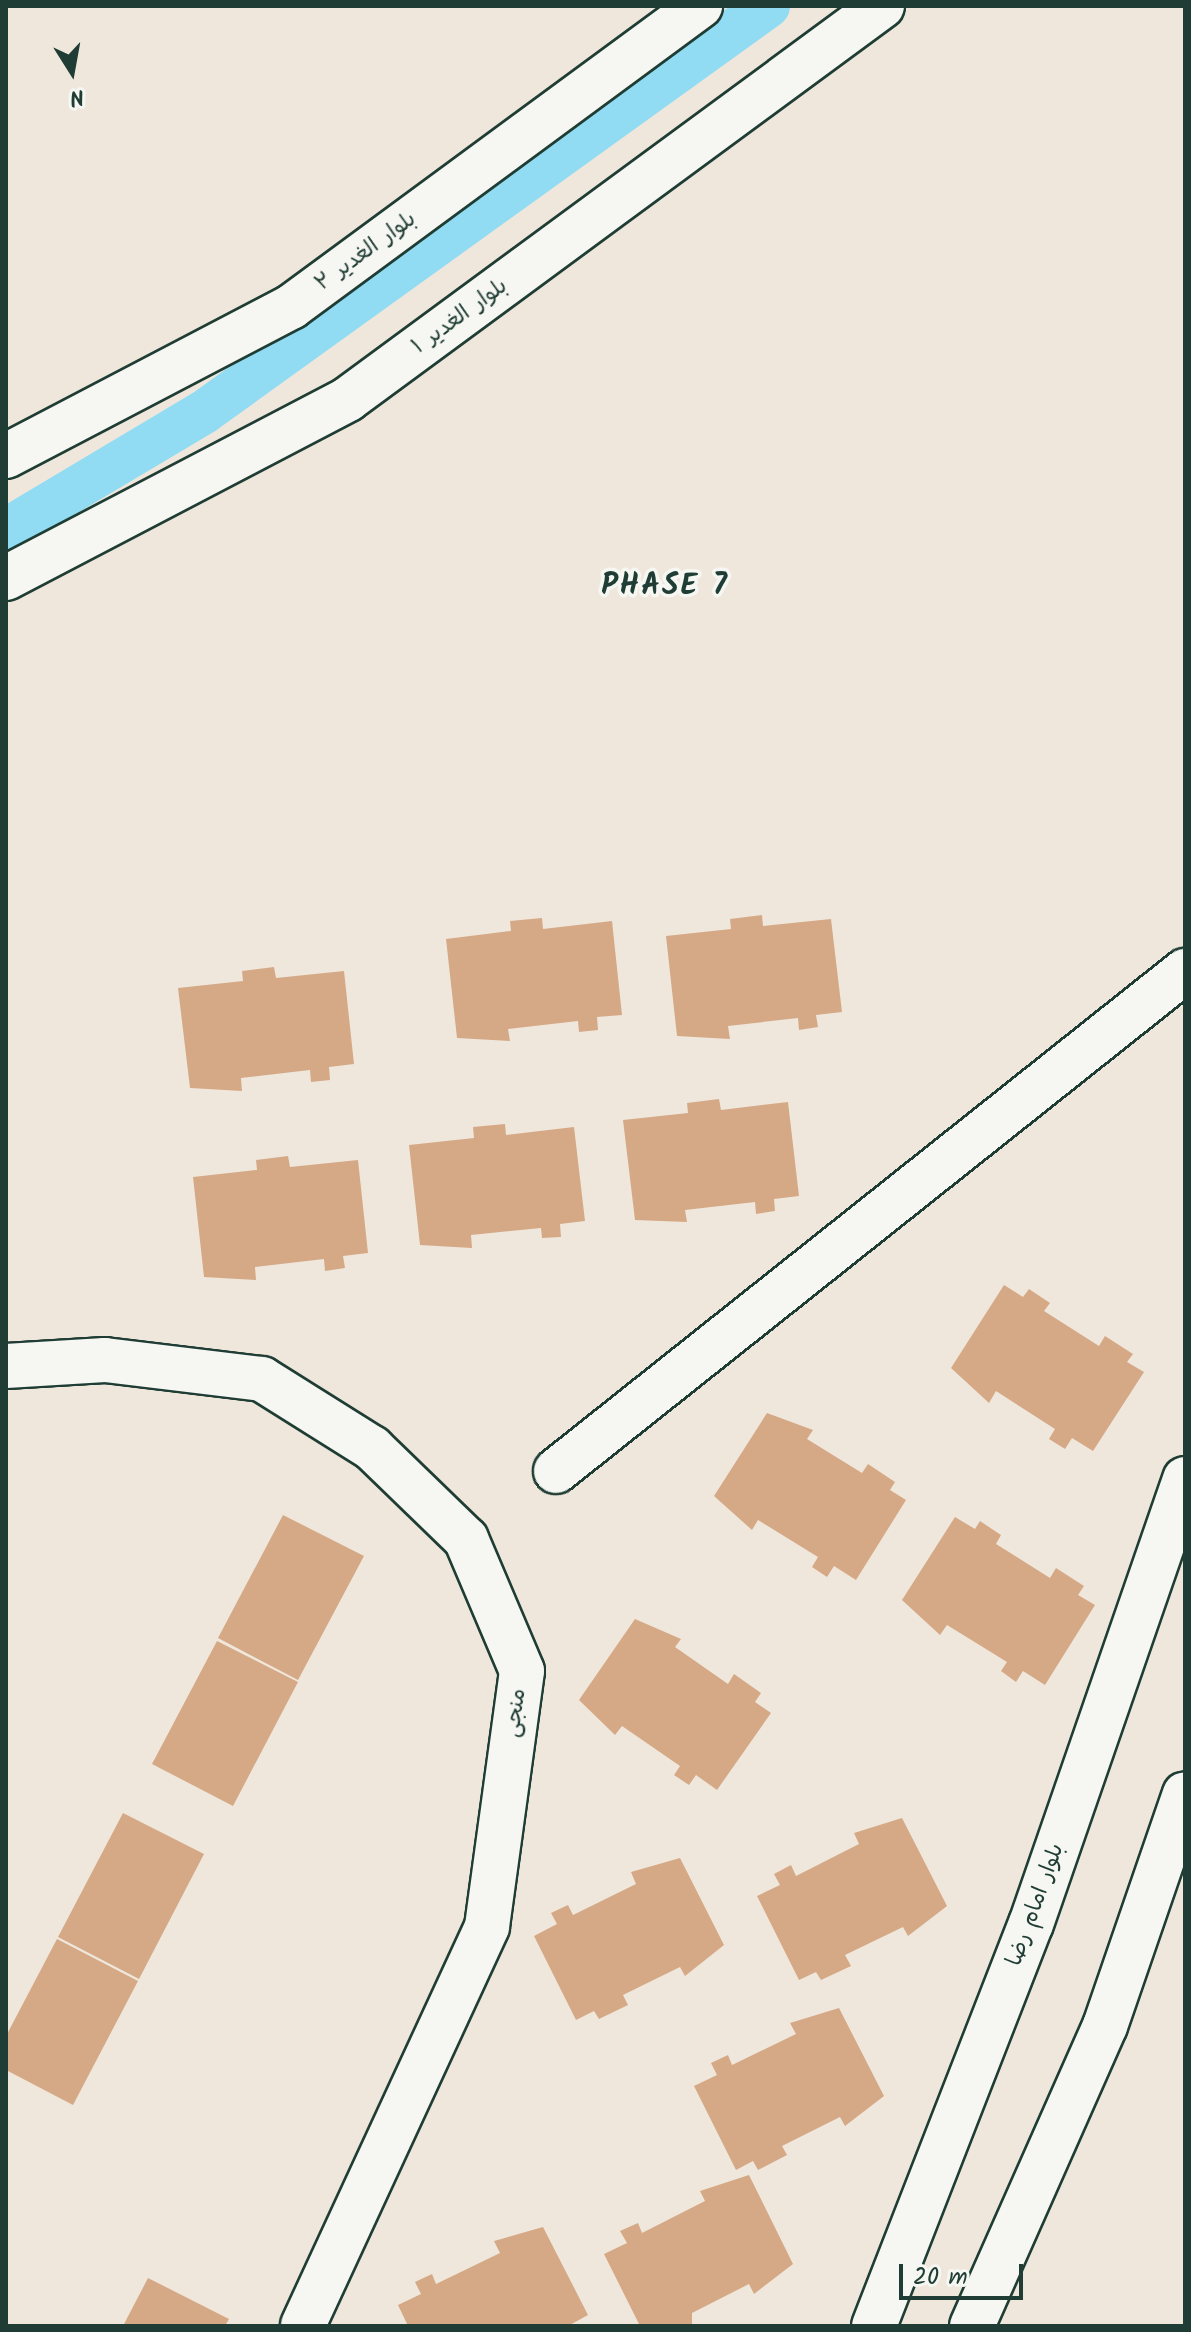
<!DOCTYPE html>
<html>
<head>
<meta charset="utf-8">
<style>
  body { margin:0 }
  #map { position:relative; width:1191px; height:2332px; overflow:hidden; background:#efe7dc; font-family:Kalam,"Playpen Sans Arabic",sans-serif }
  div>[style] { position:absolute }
  .canal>* { height:44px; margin:-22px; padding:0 22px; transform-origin:22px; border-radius:22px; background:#91dcf2 }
  .building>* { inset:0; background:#d5a986 }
  .roads { filter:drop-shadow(2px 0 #1f3d34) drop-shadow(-2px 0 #1f3d34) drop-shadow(0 2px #1f3d34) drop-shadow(0 -2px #1f3d34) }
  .minor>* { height:44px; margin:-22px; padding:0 22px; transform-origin:22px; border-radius:22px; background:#f6f6f2 }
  span { translate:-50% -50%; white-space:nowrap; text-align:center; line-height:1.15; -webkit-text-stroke:7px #f6f6f2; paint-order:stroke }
  .street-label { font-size:22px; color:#1f3d34 }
  .district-label { font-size:30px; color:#1f3d34; font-weight:700; letter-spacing:2px }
  .frame { position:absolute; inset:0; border:8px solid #1f3d34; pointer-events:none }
  .north { position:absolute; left:32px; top:32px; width:80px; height:80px; -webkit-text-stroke:6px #f6f6f2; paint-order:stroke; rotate:169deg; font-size:22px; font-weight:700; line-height:32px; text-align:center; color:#1f3d34 }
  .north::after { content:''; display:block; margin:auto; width:28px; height:36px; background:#1f3d34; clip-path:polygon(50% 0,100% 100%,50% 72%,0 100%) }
  .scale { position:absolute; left:899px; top:2264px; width:124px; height:36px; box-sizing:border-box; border:4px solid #1f3d34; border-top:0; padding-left:10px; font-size:24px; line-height:28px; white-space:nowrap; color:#1f3d34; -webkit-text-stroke:6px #f6f6f2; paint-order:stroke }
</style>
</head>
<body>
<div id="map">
  <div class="canal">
    <i style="left:6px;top:530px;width:230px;rotate:-30.8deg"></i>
    <i style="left:204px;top:412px;width:695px;rotate:-35.75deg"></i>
  </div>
  <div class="building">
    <i style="clip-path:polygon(762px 915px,763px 926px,831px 919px,842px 1012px,816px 1015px,818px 1027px,799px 1030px,798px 1018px,728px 1026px,730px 1039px,677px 1036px,666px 936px,731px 929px,730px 919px)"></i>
    <i style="clip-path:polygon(542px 918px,543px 929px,612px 921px,622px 1015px,597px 1017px,598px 1030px,579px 1032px,578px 1021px,508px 1029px,510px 1041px,457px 1038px,446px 939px,511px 931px,510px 921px)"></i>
    <i style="clip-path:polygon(274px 967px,276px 978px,344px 971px,354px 1064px,329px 1067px,330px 1080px,311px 1082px,310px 1070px,241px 1078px,242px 1091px,190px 1088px,178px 988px,243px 981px,242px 971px)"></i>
    <i style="clip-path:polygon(719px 1099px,721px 1110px,788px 1102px,799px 1196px,774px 1199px,775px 1211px,756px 1214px,755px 1202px,685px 1210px,687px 1222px,635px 1220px,623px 1120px,688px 1113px,687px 1103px)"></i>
    <i style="clip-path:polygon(505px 1124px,506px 1135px,574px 1127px,585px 1221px,560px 1224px,561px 1237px,542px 1238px,541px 1228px,471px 1235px,472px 1248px,420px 1245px,409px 1145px,474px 1138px,473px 1127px)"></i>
    <i style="clip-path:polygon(288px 1156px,290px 1167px,358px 1160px,368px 1253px,343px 1256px,345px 1268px,325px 1271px,324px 1259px,255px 1267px,256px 1280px,204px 1277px,193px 1177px,257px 1170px,256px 1160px)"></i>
    <i style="clip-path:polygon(1004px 1285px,1023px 1297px,1029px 1289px,1050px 1303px,1044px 1311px,1099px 1346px,1105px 1336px,1133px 1354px,1127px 1362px,1144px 1372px,1093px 1451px,1072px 1438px,1065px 1449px,1049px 1439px,1055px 1429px,996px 1391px,989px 1403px,951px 1368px)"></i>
    <i style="clip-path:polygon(767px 1413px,813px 1430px,807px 1439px,862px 1473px,868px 1464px,895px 1482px,890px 1490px,906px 1500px,856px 1580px,834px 1566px,827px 1577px,812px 1567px,818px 1557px,758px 1520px,752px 1530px,714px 1496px)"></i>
    <i style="clip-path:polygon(283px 1515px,364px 1556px,298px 1680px,218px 1638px)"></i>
    <i style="clip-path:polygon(955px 1517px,975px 1529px,980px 1521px,1001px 1535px,996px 1544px,1050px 1578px,1056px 1568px,1084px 1586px,1078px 1595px,1095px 1605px,1045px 1685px,1023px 1671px,1016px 1682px,1001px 1671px,1007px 1662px,947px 1625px,940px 1635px,902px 1600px)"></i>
    <i style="clip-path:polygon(635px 1619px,681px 1639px,675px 1647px,728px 1684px,734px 1674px,761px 1693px,755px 1702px,771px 1713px,717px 1790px,696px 1775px,689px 1785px,674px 1775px,680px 1766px,622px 1726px,615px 1735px,579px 1700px)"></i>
    <i style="clip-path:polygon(217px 1641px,298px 1682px,233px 1806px,152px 1764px)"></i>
    <i style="clip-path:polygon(123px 1813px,204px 1854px,139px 1979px,58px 1937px)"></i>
    <i style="clip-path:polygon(902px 1818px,947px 1906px,908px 1936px,903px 1927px,845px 1955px,851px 1966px,821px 1980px,816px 1972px,799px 1980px,757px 1896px,780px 1885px,774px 1874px,791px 1865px,796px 1876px,859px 1844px,854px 1833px)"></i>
    <i style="clip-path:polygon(680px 1858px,724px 1945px,685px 1976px,680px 1967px,623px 1995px,628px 2005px,599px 2019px,594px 2011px,576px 2020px,534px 1936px,557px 1924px,551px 1913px,568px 1905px,573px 1915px,636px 1884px,631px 1872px)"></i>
    <i style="clip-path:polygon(57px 1939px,138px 1981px,73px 2105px,6px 2070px,6px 2036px)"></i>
    <i style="clip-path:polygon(839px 2008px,884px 2096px,845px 2126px,840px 2117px,782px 2146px,787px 2155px,758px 2170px,753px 2161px,736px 2170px,694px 2086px,717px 2075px,711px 2063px,728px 2055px,732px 2065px,796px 2034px,790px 2023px)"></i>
    <i style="clip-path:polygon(749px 2175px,793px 2264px,754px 2294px,749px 2284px,692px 2313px,692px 2326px,640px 2326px,604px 2254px,627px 2243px,620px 2231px,638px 2223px,642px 2233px,705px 2201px,700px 2191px)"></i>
    <i style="clip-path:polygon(543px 2227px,588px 2315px,568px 2326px,408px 2326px,398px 2305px,421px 2294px,415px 2282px,432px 2274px,436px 2284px,500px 2253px,494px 2241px)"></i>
    <i style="clip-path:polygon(148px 2278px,229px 2319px,225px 2326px,123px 2326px)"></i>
  </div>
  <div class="roads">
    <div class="minor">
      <i style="left:6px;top:456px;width:322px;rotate:-27.6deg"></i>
      <i style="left:291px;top:307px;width:508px;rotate:-36.35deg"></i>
      <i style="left:6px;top:578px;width:386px;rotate:-27.6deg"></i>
      <i style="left:348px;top:399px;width:663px;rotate:-36.35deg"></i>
      <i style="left:6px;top:1366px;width:99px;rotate:-3.5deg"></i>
      <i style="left:105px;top:1360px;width:158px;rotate:6.9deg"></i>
      <i style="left:262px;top:1379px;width:130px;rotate:32.1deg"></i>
      <i style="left:372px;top:1448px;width:131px;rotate:44.1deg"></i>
      <i style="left:466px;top:1539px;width:143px;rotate:67deg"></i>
      <i style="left:522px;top:1671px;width:258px;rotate:97.8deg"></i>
      <i style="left:487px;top:1927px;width:439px;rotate:114.8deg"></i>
      <i style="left:556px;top:1471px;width:804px;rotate:-38.48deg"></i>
      <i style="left:874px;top:2326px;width:432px;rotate:-68.7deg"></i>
      <i style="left:1031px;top:1924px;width:471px;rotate:-70.9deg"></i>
      <i style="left:972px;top:2326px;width:328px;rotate:-66.1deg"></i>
      <i style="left:1105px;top:2026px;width:245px;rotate:-71deg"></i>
    </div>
  </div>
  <div class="street-label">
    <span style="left:366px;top:252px;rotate:-36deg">بلوار الغدیر ۲</span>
    <span style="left:460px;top:317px;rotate:-36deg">بلوار الغدیر ۱</span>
    <span style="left:516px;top:1713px;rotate:-82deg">منجی</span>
    <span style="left:1036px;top:1905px;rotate:-70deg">بلوار امام رضا</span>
  </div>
  <div class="district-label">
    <span style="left:665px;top:586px">PHASE 7</span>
  </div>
  <div class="frame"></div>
  <div class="north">N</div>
  <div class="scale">20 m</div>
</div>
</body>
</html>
